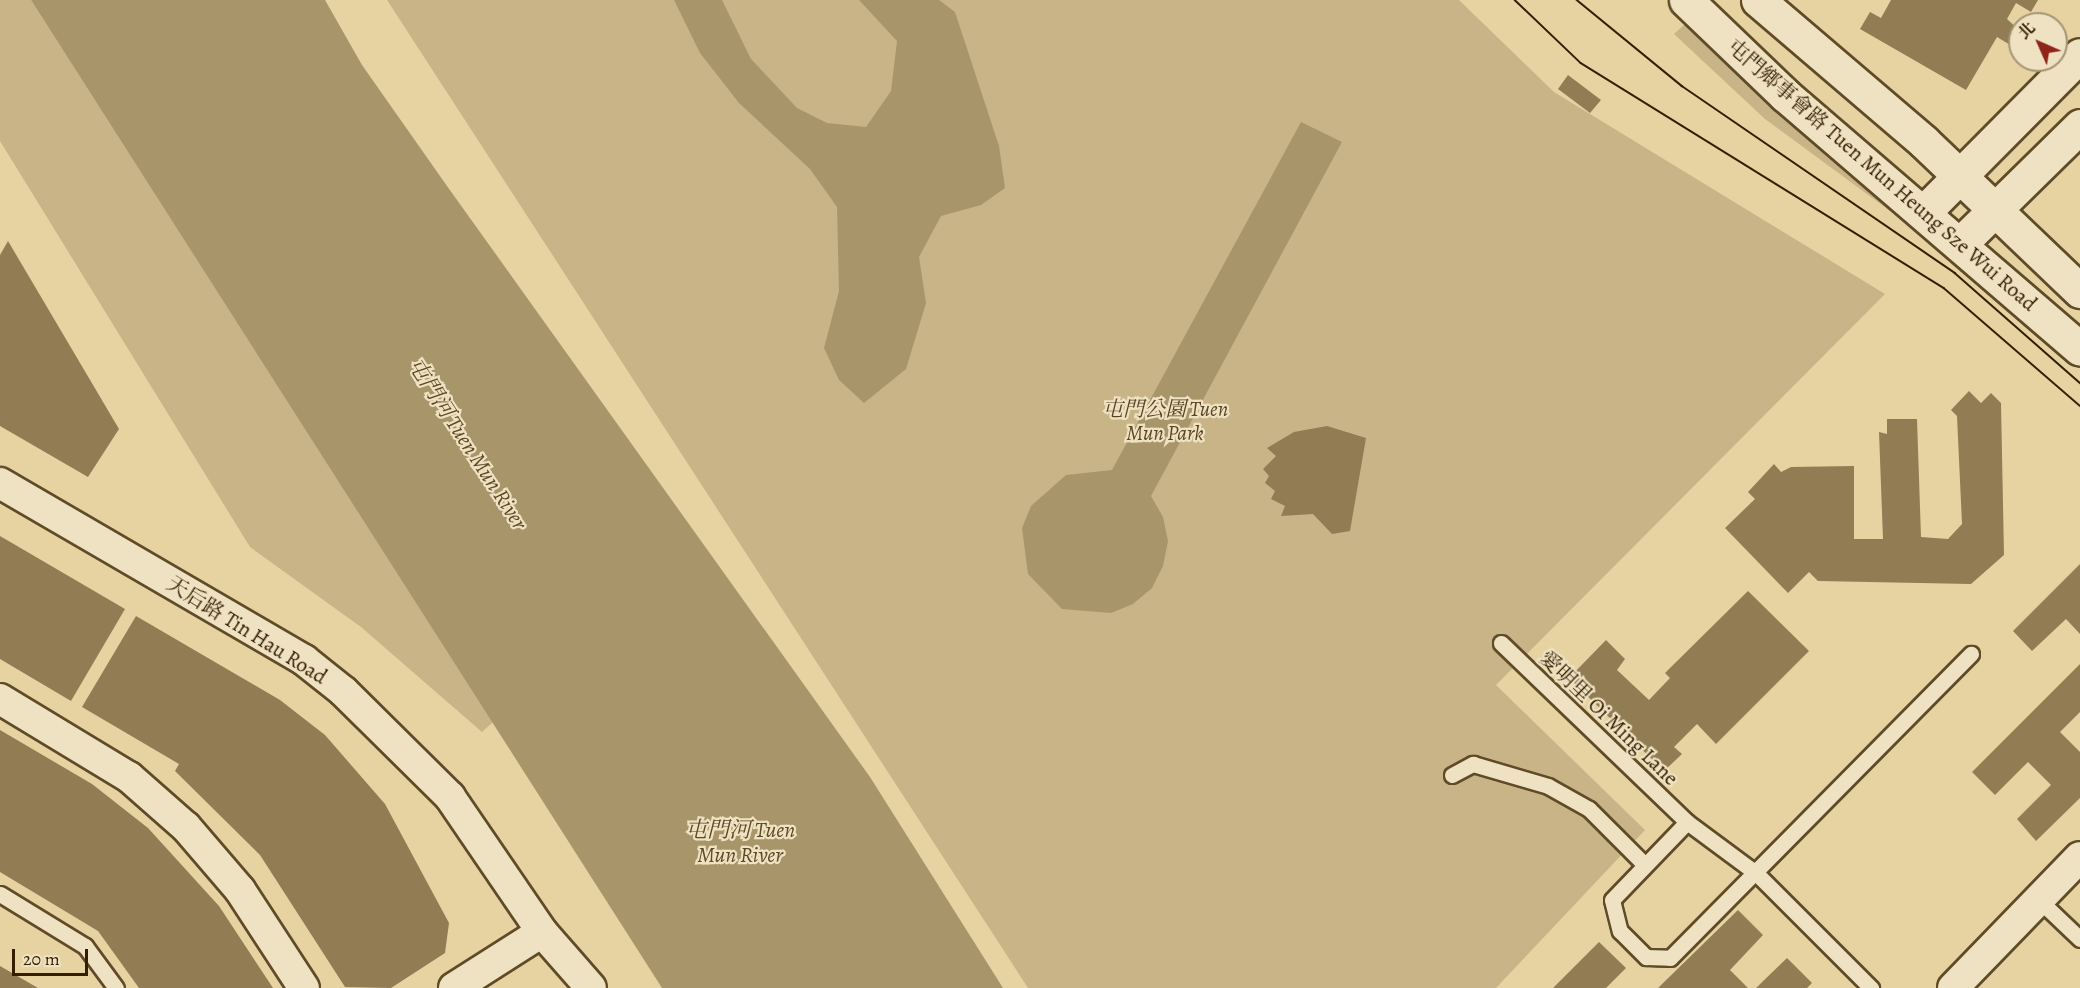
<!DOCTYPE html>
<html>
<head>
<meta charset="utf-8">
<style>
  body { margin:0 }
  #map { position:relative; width:2080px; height:988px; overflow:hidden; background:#e6d3a1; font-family:Alegreya,"Noto Serif TC",serif }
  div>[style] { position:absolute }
  .green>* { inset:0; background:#c8b486 }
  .water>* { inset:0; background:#a9956a }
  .building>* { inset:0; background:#917c54 }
  .roads { filter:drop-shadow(2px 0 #604b28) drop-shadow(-2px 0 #604b28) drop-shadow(0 2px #604b28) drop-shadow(0 -2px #604b28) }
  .service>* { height:15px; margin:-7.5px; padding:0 7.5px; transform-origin:7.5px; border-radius:7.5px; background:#efe2c2 }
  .minor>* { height:30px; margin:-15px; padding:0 15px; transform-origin:15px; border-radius:15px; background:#efe2c2 }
  .secondary>* { height:33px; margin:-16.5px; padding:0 16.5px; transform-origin:16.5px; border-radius:16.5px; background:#efe2c2 }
  .tram>* { height:1.5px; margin:-0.75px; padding:0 0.75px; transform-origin:0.75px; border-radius:0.75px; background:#341e00 }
  span { translate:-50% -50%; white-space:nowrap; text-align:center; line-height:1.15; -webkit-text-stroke:4.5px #efe2c2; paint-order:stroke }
  .street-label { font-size:21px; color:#341e00 }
  .park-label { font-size:21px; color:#594422; font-style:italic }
  .water-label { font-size:22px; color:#5d4825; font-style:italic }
  .north { position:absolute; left:2008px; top:12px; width:60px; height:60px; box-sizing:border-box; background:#efe2c2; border:2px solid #a49474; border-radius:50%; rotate:315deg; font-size:16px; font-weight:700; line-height:24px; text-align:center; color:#341e00 }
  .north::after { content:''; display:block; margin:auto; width:21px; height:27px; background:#8f2418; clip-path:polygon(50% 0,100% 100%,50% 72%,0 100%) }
  .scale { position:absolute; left:12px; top:949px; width:76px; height:27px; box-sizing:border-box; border:3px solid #341e00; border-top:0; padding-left:8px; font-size:18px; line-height:21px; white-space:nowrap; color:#341e00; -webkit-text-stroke:4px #efe2c2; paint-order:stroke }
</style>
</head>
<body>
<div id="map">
  <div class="green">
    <i style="clip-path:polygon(0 0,31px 0,493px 722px,482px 732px,361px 627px,250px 547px,0 141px)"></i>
    <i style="clip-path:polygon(387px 0,1459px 0,1554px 92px,1885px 294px,1496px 685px,1645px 830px,1496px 988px,1028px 988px)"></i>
    <i style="clip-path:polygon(1686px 23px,1775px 108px,1909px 225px,1765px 119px,1674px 34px)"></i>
  </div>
  <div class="water">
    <i style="clip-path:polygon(31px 0,325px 0,362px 65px,447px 186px,870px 777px,1003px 988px,662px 988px)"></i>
    <i style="clip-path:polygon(674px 0,722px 0,751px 59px,797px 108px,827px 123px,866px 127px,891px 91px,897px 41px,859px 0,939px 0,955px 12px,999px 146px,1005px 188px,981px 205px,941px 216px,919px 257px,926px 303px,906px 369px,864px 403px,839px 380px,824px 348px,839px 291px,837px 207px,810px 169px,739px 103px,700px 53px)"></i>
    <i style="clip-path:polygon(1301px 122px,1342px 142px,1151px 496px,1163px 517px,1168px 541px,1163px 566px,1152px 588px,1133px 604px,1111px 613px,1062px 609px,1028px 574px,1022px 528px,1031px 506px,1066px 475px,1112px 470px)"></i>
  </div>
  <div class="building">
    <i style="clip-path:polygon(1891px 0,2038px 0,2031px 12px,2016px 3px,2007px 19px,2020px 31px,2012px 46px,1997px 37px,1966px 90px,1860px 29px,1870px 12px,1881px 18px)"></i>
    <i style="clip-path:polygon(1568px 75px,1601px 100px,1590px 113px,1558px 89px)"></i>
    <i style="clip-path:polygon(8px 241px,119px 429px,88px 477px,0 426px,0 255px)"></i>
    <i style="clip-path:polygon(1969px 391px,1981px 403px,1991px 393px,2001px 403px,2004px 555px,1971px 584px,1818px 581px,1809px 572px,1788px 593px,1725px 528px,1755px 499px,1748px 492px,1774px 464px,1781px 472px,1791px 467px,1854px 466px,1854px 539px,1883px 539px,1879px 432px,1887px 434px,1887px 419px,1917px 419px,1921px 537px,1948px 539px,1962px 524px,1957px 416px,1951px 410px)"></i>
    <i style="clip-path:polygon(1327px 426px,1366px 438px,1350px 531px,1332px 534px,1313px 514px,1281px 516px,1285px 506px,1271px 499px,1275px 491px,1265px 483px,1269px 476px,1263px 469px,1276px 456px,1267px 448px,1294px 432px)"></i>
    <i style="clip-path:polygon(0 536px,125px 609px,71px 701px,0 659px)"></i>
    <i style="clip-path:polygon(2080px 564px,2080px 634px,2066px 619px,2032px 651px,2013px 631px)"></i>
    <i style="clip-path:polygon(1748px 591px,1809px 651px,1716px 744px,1697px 724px,1674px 747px,1682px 754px,1664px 771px,1569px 678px,1606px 640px,1625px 659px,1617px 670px,1649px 700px,1670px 678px,1665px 673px)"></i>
    <i style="clip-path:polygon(136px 616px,280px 700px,325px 735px,385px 804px,449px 923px,445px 953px,391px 988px,345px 987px,260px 855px,175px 771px,179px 764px,82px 707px)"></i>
    <i style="clip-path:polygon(2080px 664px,2080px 712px,2060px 732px,2080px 752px,2080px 798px,2036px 841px,2017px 819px,2051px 785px,2028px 762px,1995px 795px,1972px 772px)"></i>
    <i style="clip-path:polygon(0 730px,92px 784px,148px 828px,219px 906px,273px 988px,139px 988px,98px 931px,0 872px)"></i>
    <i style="clip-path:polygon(1738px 910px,1763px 935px,1730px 970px,1748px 988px,1658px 988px)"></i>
    <i style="clip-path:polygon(1599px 942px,1626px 968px,1606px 988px,1553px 988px)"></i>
    <i style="clip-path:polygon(1787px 958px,1812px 983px,1807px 988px,1756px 988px)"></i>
    <i style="clip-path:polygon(0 966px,38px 988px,0 988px)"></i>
  </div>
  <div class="roads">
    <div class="service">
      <i style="left:1501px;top:643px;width:258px;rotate:43.9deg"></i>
      <i style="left:1687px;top:822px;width:86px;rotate:36.5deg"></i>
      <i style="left:1756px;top:873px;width:163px;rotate:45deg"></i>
      <i style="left:1452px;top:775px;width:24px;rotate:-28deg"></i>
      <i style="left:1473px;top:764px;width:78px;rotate:16.3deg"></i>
      <i style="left:1548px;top:786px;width:47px;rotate:29.3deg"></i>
      <i style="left:1589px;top:809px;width:79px;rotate:45deg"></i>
      <i style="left:1687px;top:822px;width:108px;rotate:133.9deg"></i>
      <i style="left:1612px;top:900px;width:32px;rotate:76deg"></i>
      <i style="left:1620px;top:931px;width:37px;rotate:45deg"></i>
      <i style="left:1646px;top:957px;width:24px;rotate:2deg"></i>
      <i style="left:1670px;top:958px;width:428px;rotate:-45.3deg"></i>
      <i style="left:0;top:894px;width:100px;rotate:31.5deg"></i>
      <i style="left:85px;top:946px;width:52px;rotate:53.6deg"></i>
      <i style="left:2038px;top:899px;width:58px;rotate:43.6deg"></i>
    </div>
    <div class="minor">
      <i style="left:0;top:483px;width:352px;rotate:30.2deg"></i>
      <i style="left:304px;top:660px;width:50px;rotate:38.5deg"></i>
      <i style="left:343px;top:691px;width:151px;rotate:44.7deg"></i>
      <i style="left:450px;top:797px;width:163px;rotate:55.7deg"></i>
      <i style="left:542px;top:932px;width:74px;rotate:48.8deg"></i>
      <i style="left:0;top:699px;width:151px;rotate:31.2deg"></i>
      <i style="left:129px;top:777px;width:76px;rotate:41.3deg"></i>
      <i style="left:186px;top:827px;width:83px;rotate:49.4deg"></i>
      <i style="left:240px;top:890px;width:117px;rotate:56.9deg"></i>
      <i style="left:454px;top:988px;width:104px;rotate:-32.5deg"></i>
      <i style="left:1953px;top:988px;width:182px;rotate:-45.9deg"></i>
    </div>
    <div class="secondary">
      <i style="left:1686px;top:0;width:137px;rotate:43.8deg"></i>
      <i style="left:1785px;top:95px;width:389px;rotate:40.7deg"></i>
      <i style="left:1758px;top:0;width:218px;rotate:40.5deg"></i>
      <i style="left:1924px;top:142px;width:216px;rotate:43.7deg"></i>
      <i style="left:1924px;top:212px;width:221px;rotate:-45.2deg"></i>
      <i style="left:1961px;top:243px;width:167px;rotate:-44.5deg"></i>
    </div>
  </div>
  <div class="tram">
    <i style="left:1515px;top:0;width:91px;rotate:43.7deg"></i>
    <i style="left:1581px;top:63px;width:427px;rotate:31.8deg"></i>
    <i style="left:1944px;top:288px;width:180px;rotate:40.9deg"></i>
    <i style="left:1577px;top:0;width:136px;rotate:39.3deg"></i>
    <i style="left:1682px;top:86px;width:331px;rotate:34.4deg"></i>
    <i style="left:1955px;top:273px;width:167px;rotate:41.3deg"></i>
  </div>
  <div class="street-label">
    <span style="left:1882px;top:175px;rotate:41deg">屯門鄉事會路 Tuen Mun Heung Sze Wui Road</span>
    <span style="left:247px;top:630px;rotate:32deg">天后路 Tin Hau Road</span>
    <span style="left:1609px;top:718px;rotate:44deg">愛明里 Oi Ming Lane</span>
  </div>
  <div class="park-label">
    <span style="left:1165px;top:421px">屯門公園 Tuen<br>Mun Park</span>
  </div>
  <div class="water-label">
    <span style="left:467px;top:444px;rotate:57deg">屯門河 Tuen Mun River</span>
    <span style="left:740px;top:843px">屯門河 Tuen<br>Mun River</span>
  </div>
  <div class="north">北</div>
  <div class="scale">20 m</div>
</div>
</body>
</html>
